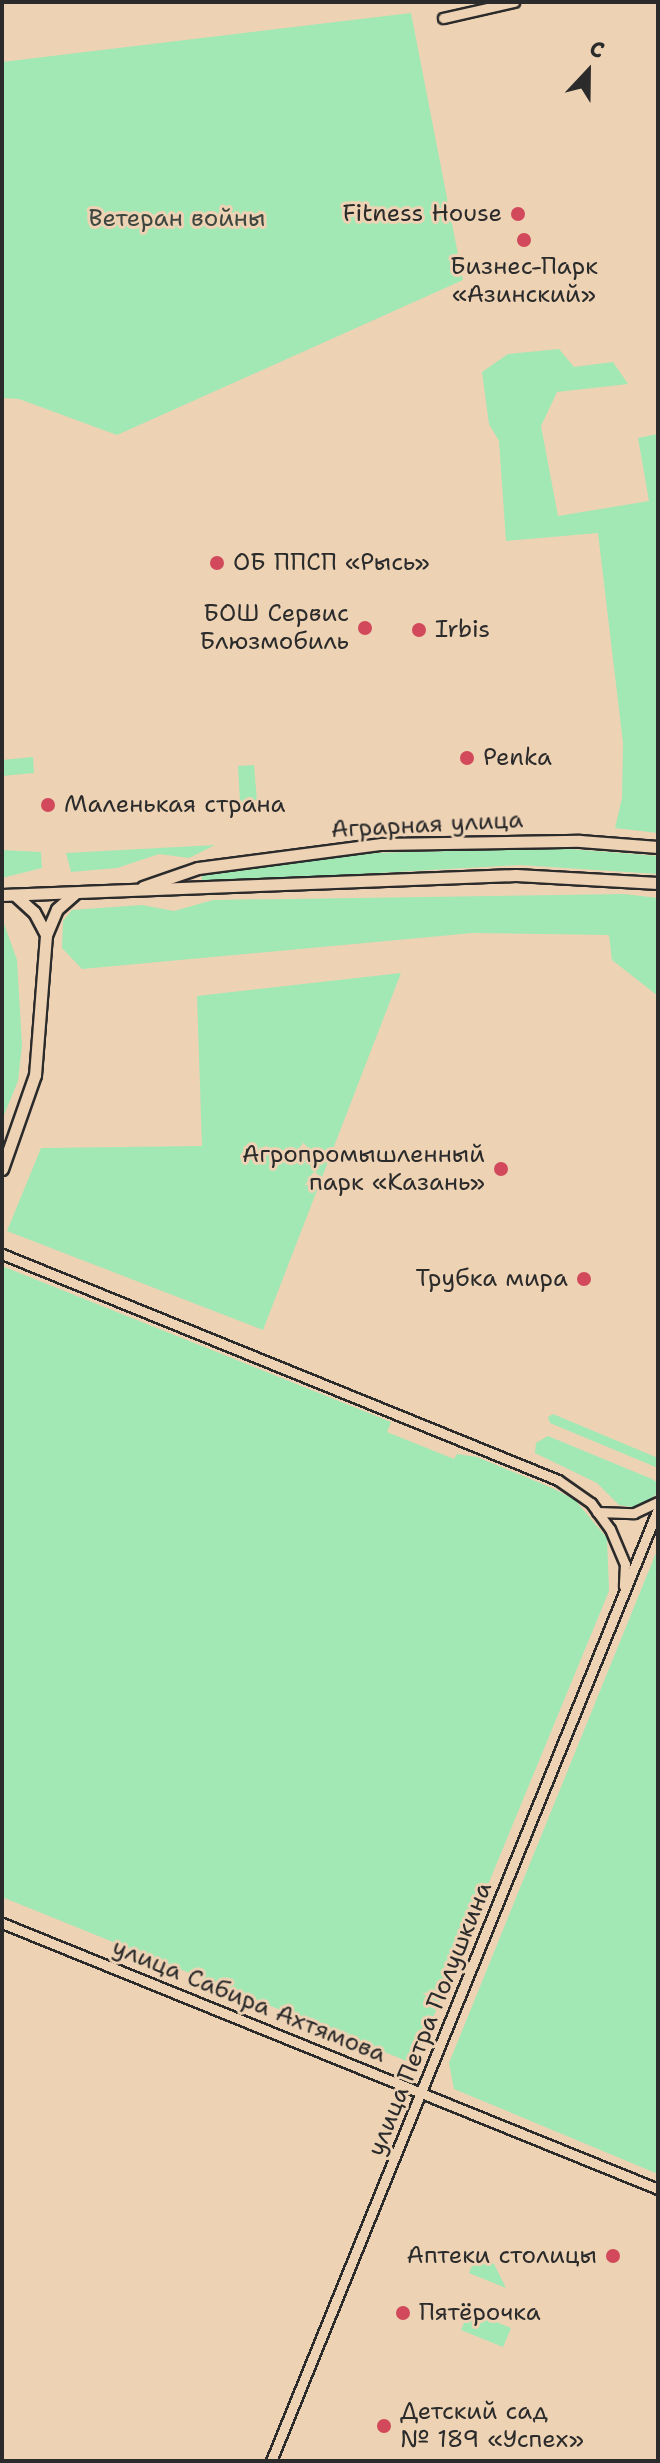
<!DOCTYPE html>
<html>
<head>
<meta charset="utf-8">
<style>
  body { margin:0 }
  #map { position:relative; width:660px; height:2463px; overflow:hidden; background:#edd2b4; font-family:"Shantell Sans",sans-serif }
  div>[style] { position:absolute }
  .green>* { inset:0; background:#a1e8b5 }
  .roads { filter:drop-shadow(2px 0 #2b2b2b) drop-shadow(-2px 0 #2b2b2b) drop-shadow(0 2px #2b2b2b) drop-shadow(0 -2px #2b2b2b) }
  .minor>* { height:9px; margin:-4.5px; padding:0 4.5px; transform-origin:4.5px; border-radius:4.5px; background:#edd2b4 }
  .tertiary>* { height:11px; margin:-5.5px; padding:0 5.5px; transform-origin:5.5px; border-radius:5.5px; background:#edd2b4 }
  .dots>* { width:22px; height:22px; translate:-50% -50%; box-sizing:border-box; border:4px solid #edd2b4; border-radius:50% }
  span { translate:-50% -50%; white-space:nowrap; text-align:center; line-height:1.15; -webkit-text-stroke:6px #edd2b4; paint-order:stroke }
  .poi-label { font-size:24px; color:#2b2b2b }
  .right { translate:-100% -50%; text-align:right }
  .left { translate:0 -50%; text-align:left }
  .park-label { font-size:24px; color:#3d4740 }
  .street-label { font-size:24px; color:#2b2b2b }
  .frame { position:absolute; inset:0; border:4px solid #2b2b2b; pointer-events:none }
  .north { position:absolute; left:548px; top:32px; width:80px; height:80px; -webkit-text-stroke:6px #edd2b4; paint-order:stroke; rotate:22deg; font-size:22px; font-weight:700; line-height:32px; text-align:center; color:#2b2b2b }
  .north::after { content:''; display:block; margin:auto; width:28px; height:36px; background:#2b2b2b; clip-path:polygon(50% 0,100% 100%,50% 72%,0 100%) }
</style>
</head>
<body>
<div id="map">
  <div class="green">
    <i style="clip-path:polygon(411px 13px,463px 280px,117px 435px,19px 399px,2px 398px,2px 62px)"></i>
    <i style="clip-path:polygon(559px 349px,574px 367px,613px 362px,628px 384px,557px 392px,541px 426px,558px 516px,649px 501px,638px 438px,658px 434px,658px 833px,615px 828px,622px 798px,623px 743px,598px 533px,506px 541px,499px 441px,489px 424px,482px 372px,508px 354px)"></i>
    <i style="clip-path:polygon(33px 757px,34px 773px,2px 776px,2px 760px)"></i>
    <i style="clip-path:polygon(254px 765px,257px 801px,240px 802px,238px 766px)"></i>
    <i style="clip-path:polygon(215px 845px,189px 858px,159px 854px,117px 868px,71px 872px,66px 853px)"></i>
    <i style="clip-path:polygon(557px 848px,658px 856px,658px 874px,520px 865px,202px 883px,202px 872px,375px 853px)"></i>
    <i style="clip-path:polygon(2px 850px,41px 852px,42px 868px,2px 878px)"></i>
    <i style="clip-path:polygon(624px 894px,658px 898px,658px 996px,612px 960px,609px 935px,473px 933px,82px 969px,62px 948px,63px 921px,72px 910px,142px 905px,174px 911px,213px 900px)"></i>
    <i style="clip-path:polygon(2px 918px,17px 960px,22px 1045px,18px 1081px,2px 1120px)"></i>
    <i style="clip-path:polygon(401px 973px,263px 1330px,7px 1231px,41px 1148px,202px 1146px,197px 996px)"></i>
    <i style="clip-path:polygon(2px 1266px,391px 1422px,387px 1432px,454px 1459px,457px 1454px,477px 1457px,552px 1488px,575px 1500px,607px 1538px,609px 1591px,414px 2064px,2px 1897px)"></i>
    <i style="clip-path:polygon(553px 1414px,658px 1458px,658px 1468px,550px 1423px,548px 1417px)"></i>
    <i style="clip-path:polygon(548px 1436px,652px 1479px,658px 1483px,658px 1493px,639px 1508px,619px 1505px,597px 1483px,535px 1453px,536px 1443px)"></i>
    <i style="clip-path:polygon(658px 1548px,658px 2174px,454px 2089px,449px 2063px)"></i>
    <i style="clip-path:polygon(476px 2256px,494px 2264px,506px 2288px,469px 2273px)"></i>
    <i style="clip-path:polygon(469px 2311px,511px 2328px,503px 2347px,461px 2330px)"></i>
  </div>
  <div class="roads">
    <div class="minor">
      <i style="left:443px;top:18px;width:73px;rotate:-12.7deg"></i>
      <i style="left:2px;top:1254px;width:600px;rotate:22.12deg"></i>
      <i style="left:558px;top:1480px;width:40px;rotate:34.9deg"></i>
      <i style="left:591px;top:1503px;width:32px;rotate:54deg"></i>
      <i style="left:610px;top:1529px;width:38px;rotate:67deg"></i>
      <i style="left:625px;top:1564px;width:22px;rotate:93deg"></i>
      <i style="left:597px;top:1512px;width:37px;rotate:2deg"></i>
      <i style="left:634px;top:1513px;width:26px;rotate:-25deg"></i>
      <i style="left:2px;top:1923px;width:708px;rotate:22.07deg"></i>
      <i style="left:271px;top:2461px;width:1028px;rotate:-67.88deg"></i>
    </div>
    <div class="tertiary">
      <i style="left:143px;top:887px;width:58px;rotate:-19.1deg"></i>
      <i style="left:198px;top:868px;width:185px;rotate:-7.5deg"></i>
      <i style="left:381px;top:844px;width:199px;rotate:-0.9deg"></i>
      <i style="left:580px;top:841px;width:78px;rotate:4.4deg"></i>
      <i style="left:2px;top:895px;width:514px;rotate:-2.23deg"></i>
      <i style="left:516px;top:875px;width:142px;rotate:3.2deg"></i>
      <i style="left:16px;top:896px;width:24px;rotate:42deg"></i>
      <i style="left:34px;top:912px;width:26px;rotate:62deg"></i>
      <i style="left:2px;top:1169px;width:100px;rotate:-70.7deg"></i>
      <i style="left:35px;top:1075px;width:140px;rotate:-85.5deg"></i>
      <i style="left:46px;top:935px;width:28px;rotate:-67deg"></i>
      <i style="left:57px;top:909px;width:23px;rotate:-41deg"></i>
    </div>
  </div>
  <div class="dots">
    <i style="left:518px;top:214px;background:#d1495b"></i>
    <i style="left:524px;top:240px;background:#d1495b"></i>
    <i style="left:217px;top:563px;background:#d1495b"></i>
    <i style="left:365px;top:628px;background:#d1495b"></i>
    <i style="left:419px;top:630px;background:#d1495b"></i>
    <i style="left:467px;top:758px;background:#d1495b"></i>
    <i style="left:48px;top:805px;background:#d1495b"></i>
    <i style="left:501px;top:1169px;background:#d1495b"></i>
    <i style="left:584px;top:1279px;background:#d1495b"></i>
    <i style="left:613px;top:2256px;background:#d1495b"></i>
    <i style="left:403px;top:2313px;background:#d1495b"></i>
    <i style="left:384px;top:2426px;background:#d1495b"></i>
  </div>
  <div class="poi-label">
    <span class="right" style="left:502px;top:214px">Fitness House</span>
    <span style="left:524px;top:281px">Бизнес-Парк<br>«Азинский»</span>
    <span class="left" style="left:233px;top:563px">ОБ ППСП «Рысь»</span>
    <span class="right" style="left:349px;top:628px">БОШ Сервис<br>Блюзмобиль</span>
    <span class="left" style="left:435px;top:630px">Irbis</span>
    <span class="left" style="left:483px;top:758px">Penka</span>
    <span class="left" style="left:64px;top:805px">Маленькая страна</span>
    <span class="right" style="left:485px;top:1169px">Агропромышленный<br>парк «Казань»</span>
    <span class="right" style="left:568px;top:1279px">Трубка мира</span>
    <span class="right" style="left:597px;top:2256px">Аптеки столицы</span>
    <span class="left" style="left:419px;top:2313px">Пятёрочка</span>
    <span class="left" style="left:400px;top:2426px">Детский сад<br>№ 189 «Успех»</span>
  </div>
  <div class="park-label">
    <span style="left:177px;top:219px">Ветеран войны</span>
  </div>
  <div class="street-label">
    <span style="left:427px;top:825px;rotate:-3deg">Аграрная улица</span>
    <span style="left:249px;top:2001px;rotate:22deg">улица Сабира Ахтямова</span>
    <span style="left:430px;top:2019px;rotate:-68deg">улица Петра Полушкина</span>
  </div>
  <div class="frame"></div>
  <div class="north">С</div>
</div>
</body>
</html>
